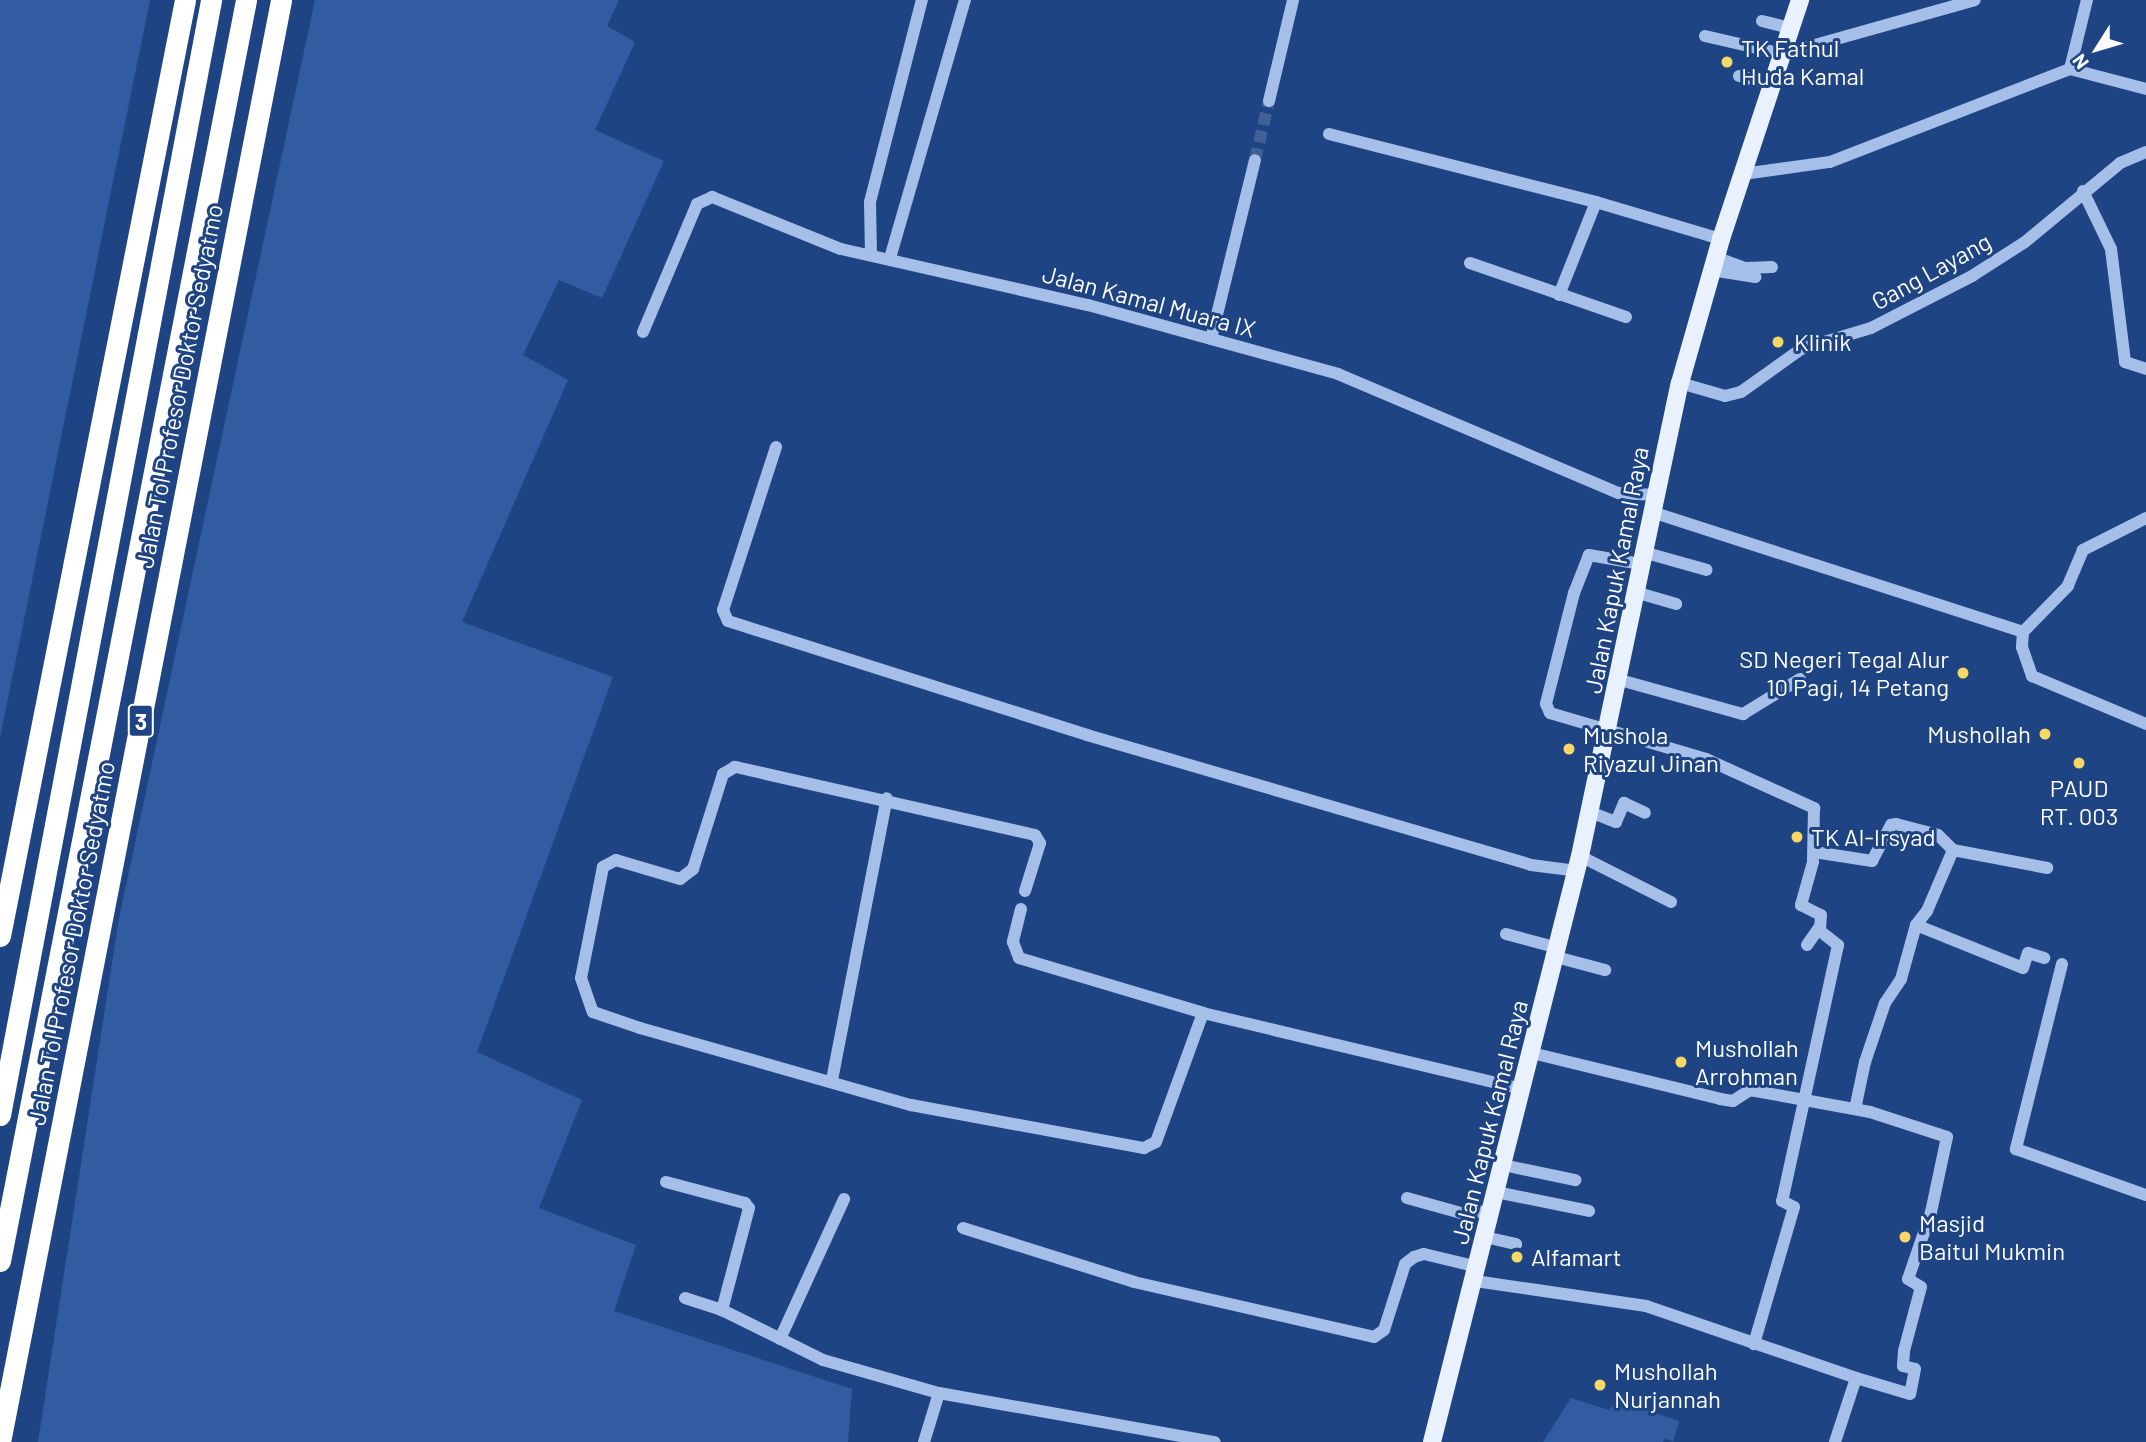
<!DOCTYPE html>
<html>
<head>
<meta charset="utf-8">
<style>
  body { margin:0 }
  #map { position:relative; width:2146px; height:1442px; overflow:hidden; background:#1e4483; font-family:Barlow,sans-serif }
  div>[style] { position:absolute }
  .green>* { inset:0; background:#325ca1 }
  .minor-tunnel>* { height:12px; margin-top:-6px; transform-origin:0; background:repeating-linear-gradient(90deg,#406096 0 12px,transparent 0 18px) }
  .minor>* { height:12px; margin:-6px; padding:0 6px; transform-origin:6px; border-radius:6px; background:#a5bfe9 }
  .major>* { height:18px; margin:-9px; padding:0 9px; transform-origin:9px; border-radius:9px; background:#e9f0fe }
  .highway>* { height:21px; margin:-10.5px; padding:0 10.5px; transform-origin:10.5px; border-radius:10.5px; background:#fff }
  .dots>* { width:19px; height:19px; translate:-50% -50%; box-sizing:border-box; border:4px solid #1e4483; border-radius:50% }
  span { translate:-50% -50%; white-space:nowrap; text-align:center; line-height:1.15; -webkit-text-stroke:6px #1e4483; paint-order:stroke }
  .shield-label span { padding:2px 5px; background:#1e4483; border:2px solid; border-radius:5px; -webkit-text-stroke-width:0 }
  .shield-label { font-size:23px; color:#fff; font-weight:700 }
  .poi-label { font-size:24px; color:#fff }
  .left { translate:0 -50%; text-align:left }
  .right { translate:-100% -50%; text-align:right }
  .street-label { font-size:24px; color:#fff }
  .north { position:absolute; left:2062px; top:14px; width:70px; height:70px; -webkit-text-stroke:5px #1e4483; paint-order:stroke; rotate:233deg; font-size:19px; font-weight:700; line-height:28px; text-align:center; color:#fff }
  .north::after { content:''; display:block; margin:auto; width:24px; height:32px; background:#fff; clip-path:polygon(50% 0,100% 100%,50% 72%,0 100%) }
</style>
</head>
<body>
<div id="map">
  <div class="green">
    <i style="clip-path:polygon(0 0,150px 0,0 738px)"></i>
    <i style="clip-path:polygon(315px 0,619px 0,607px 26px,635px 42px,595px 130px,664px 161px,602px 298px,559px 280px,523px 355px,568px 380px,462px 622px,613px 677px,477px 1052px,582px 1100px,539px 1208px,636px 1245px,614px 1311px,852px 1389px,848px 1442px,38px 1442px,119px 918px)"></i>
    <i style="clip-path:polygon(1571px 1398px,1609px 1410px,1616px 1400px,1679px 1421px,1673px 1442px,1665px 1438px,1663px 1442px,1543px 1442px)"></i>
  </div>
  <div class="minor-tunnel">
    <i style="left:1255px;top:160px;width:61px;rotate:-76.7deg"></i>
  </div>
  <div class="minor">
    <i style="left:1762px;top:21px;width:30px;rotate:14deg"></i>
    <i style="left:1705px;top:36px;width:80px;rotate:13deg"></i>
    <i style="left:1783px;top:54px;width:199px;rotate:-15.7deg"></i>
    <i style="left:2070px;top:69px;width:71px;rotate:-76.2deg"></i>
    <i style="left:1739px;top:76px;width:35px;rotate:13deg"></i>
    <i style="left:1269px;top:101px;width:104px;rotate:-76.6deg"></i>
    <i style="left:1329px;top:134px;width:276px;rotate:14.3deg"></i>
    <i style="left:1596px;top:202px;width:130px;rotate:16.5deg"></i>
    <i style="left:1743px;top:174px;width:88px;rotate:-7.9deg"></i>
    <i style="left:1830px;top:162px;width:257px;rotate:-21.2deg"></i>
    <i style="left:2070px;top:69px;width:79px;rotate:14.7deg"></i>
    <i style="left:2083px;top:191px;width:64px;rotate:64.2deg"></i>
    <i style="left:2111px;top:249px;width:114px;rotate:82.9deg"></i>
    <i style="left:2125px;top:362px;width:22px;rotate:18deg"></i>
    <i style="left:871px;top:255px;width:53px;rotate:-91.1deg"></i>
    <i style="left:870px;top:202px;width:209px;rotate:-75.6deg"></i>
    <i style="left:1715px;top:257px;width:33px;rotate:20deg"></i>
    <i style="left:1746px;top:268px;width:26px;rotate:-2deg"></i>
    <i style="left:890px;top:258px;width:269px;rotate:-73.8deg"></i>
    <i style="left:1470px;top:263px;width:165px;rotate:19.1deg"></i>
    <i style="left:1711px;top:270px;width:45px;rotate:9deg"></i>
    <i style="left:1559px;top:295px;width:100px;rotate:-68.3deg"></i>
    <i style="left:643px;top:332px;width:139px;rotate:-67.1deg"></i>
    <i style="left:697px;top:204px;width:17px;rotate:-25deg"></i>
    <i style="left:712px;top:197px;width:139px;rotate:22deg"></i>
    <i style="left:841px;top:249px;width:253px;rotate:12.8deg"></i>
    <i style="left:1088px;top:305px;width:259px;rotate:15.4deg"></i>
    <i style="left:1338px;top:374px;width:305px;rotate:23deg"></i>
    <i style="left:1619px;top:493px;width:36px;rotate:3deg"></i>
    <i style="left:1211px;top:339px;width:184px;rotate:-76.2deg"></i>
    <i style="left:1680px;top:383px;width:47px;rotate:16.1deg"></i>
    <i style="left:1725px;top:396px;width:16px;rotate:-14deg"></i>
    <i style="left:1741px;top:392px;width:74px;rotate:-35.6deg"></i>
    <i style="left:1801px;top:349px;width:73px;rotate:-16.7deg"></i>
    <i style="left:1871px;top:328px;width:114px;rotate:-27.2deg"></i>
    <i style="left:1972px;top:276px;width:63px;rotate:-32.7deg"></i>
    <i style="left:2025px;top:242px;width:124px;rotate:-39.7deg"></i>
    <i style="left:2120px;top:163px;width:28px;rotate:-23deg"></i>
    <i style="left:776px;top:447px;width:171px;rotate:108deg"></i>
    <i style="left:723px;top:610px;width:12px;rotate:66deg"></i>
    <i style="left:728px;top:621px;width:377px;rotate:17.6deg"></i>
    <i style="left:1087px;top:735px;width:463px;rotate:16.3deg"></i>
    <i style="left:1531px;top:865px;width:46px;rotate:7.4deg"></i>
    <i style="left:1652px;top:512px;width:390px;rotate:17.9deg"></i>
    <i style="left:2146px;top:518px;width:71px;rotate:153.1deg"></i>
    <i style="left:2083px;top:550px;width:39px;rotate:113deg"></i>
    <i style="left:2068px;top:586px;width:64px;rotate:134.4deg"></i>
    <i style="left:2023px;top:632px;width:15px;rotate:94deg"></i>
    <i style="left:2022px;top:647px;width:31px;rotate:71deg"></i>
    <i style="left:2032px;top:676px;width:124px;rotate:22.8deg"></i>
    <i style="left:1643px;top:552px;width:66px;rotate:15.7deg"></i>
    <i style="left:1641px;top:564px;width:53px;rotate:-170.2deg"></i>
    <i style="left:1589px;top:555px;width:41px;rotate:111.5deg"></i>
    <i style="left:1574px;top:593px;width:114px;rotate:104.2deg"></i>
    <i style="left:1546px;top:704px;width:10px;rotate:66deg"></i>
    <i style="left:1550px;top:713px;width:163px;rotate:16.4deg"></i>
    <i style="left:1706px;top:759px;width:119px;rotate:24.4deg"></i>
    <i style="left:1814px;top:808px;width:54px;rotate:91.1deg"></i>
    <i style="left:1813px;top:862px;width:45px;rotate:105.6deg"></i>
    <i style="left:1801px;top:905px;width:22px;rotate:27deg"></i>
    <i style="left:1821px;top:915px;width:16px;rotate:94deg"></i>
    <i style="left:1820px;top:931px;width:23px;rotate:38deg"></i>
    <i style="left:1838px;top:945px;width:262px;rotate:102.3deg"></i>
    <i style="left:1782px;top:1201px;width:13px;rotate:27deg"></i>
    <i style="left:1794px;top:1207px;width:143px;rotate:106.3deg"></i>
    <i style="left:1635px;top:592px;width:43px;rotate:16.3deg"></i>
    <i style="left:1620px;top:680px;width:128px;rotate:15.5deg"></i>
    <i style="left:1743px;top:714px;width:67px;rotate:-31.6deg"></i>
    <i style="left:1590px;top:812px;width:28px;rotate:21deg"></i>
    <i style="left:1616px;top:822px;width:21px;rotate:-67deg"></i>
    <i style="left:1624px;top:803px;width:23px;rotate:25deg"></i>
    <i style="left:1814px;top:852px;width:59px;rotate:8.8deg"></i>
    <i style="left:1872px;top:861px;width:41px;rotate:-62.2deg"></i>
    <i style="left:1891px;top:825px;width:5px;rotate:-11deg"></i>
    <i style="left:1896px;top:824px;width:43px;rotate:14.7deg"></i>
    <i style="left:1938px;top:835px;width:21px;rotate:45deg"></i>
    <i style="left:1580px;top:856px;width:102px;rotate:26.8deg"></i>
    <i style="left:1025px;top:891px;width:50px;rotate:-72.6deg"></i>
    <i style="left:1040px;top:843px;width:9px;rotate:-122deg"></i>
    <i style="left:1035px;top:835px;width:308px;rotate:-167.2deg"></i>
    <i style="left:735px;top:767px;width:14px;rotate:150deg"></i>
    <i style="left:723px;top:774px;width:100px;rotate:107.5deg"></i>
    <i style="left:693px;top:869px;width:16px;rotate:142deg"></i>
    <i style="left:680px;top:879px;width:67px;rotate:-163.5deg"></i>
    <i style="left:616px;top:860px;width:15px;rotate:152deg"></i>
    <i style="left:603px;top:867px;width:113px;rotate:101.2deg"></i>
    <i style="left:581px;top:978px;width:36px;rotate:71deg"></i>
    <i style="left:593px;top:1012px;width:50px;rotate:18.8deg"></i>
    <i style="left:640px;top:1028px;width:282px;rotate:15.9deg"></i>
    <i style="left:911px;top:1105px;width:237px;rotate:10.5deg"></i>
    <i style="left:1144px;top:1148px;width:13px;rotate:-27deg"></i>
    <i style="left:1156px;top:1142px;width:137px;rotate:-70deg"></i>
    <i style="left:1021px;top:909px;width:34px;rotate:104deg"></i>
    <i style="left:1013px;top:942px;width:17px;rotate:69deg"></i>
    <i style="left:1019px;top:958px;width:192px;rotate:16.6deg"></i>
    <i style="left:1203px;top:1013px;width:329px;rotate:13.4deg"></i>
    <i style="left:1916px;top:925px;width:18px;rotate:-52deg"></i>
    <i style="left:1927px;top:911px;width:66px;rotate:-66.9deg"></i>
    <i style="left:1953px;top:850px;width:96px;rotate:10.8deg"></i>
    <i style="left:1506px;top:934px;width:54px;rotate:15.1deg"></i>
    <i style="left:1807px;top:945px;width:21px;rotate:-55deg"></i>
    <i style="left:1556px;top:957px;width:51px;rotate:14.9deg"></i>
    <i style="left:2062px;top:964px;width:191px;rotate:104deg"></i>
    <i style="left:2016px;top:1149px;width:138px;rotate:19.5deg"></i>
    <i style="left:1532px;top:1053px;width:194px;rotate:13.7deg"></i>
    <i style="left:1720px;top:1099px;width:13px;rotate:9deg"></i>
    <i style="left:1733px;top:1101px;width:20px;rotate:-33deg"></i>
    <i style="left:1750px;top:1090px;width:122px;rotate:10.4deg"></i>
    <i style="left:1870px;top:1112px;width:81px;rotate:18deg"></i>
    <i style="left:1947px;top:1137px;width:77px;rotate:102deg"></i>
    <i style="left:1931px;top:1212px;width:71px;rotate:108.9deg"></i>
    <i style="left:1908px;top:1279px;width:15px;rotate:32deg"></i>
    <i style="left:1921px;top:1287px;width:66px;rotate:104.9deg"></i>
    <i style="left:1904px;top:1351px;width:15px;rotate:94deg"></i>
    <i style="left:1903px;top:1366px;width:12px;rotate:14deg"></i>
    <i style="left:1915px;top:1369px;width:25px;rotate:101deg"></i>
    <i style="left:1910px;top:1394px;width:56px;rotate:-163.5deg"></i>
    <i style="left:832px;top:1080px;width:287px;rotate:-79deg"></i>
    <i style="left:1855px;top:1109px;width:48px;rotate:-78deg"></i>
    <i style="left:1865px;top:1062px;width:62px;rotate:-71.3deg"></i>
    <i style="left:1885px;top:1003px;width:29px;rotate:-56deg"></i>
    <i style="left:1901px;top:979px;width:56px;rotate:-74.5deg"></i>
    <i style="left:1916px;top:925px;width:115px;rotate:21.9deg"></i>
    <i style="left:2023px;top:968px;width:16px;rotate:-72deg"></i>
    <i style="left:2028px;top:953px;width:17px;rotate:17deg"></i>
    <i style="left:1503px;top:1165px;width:74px;rotate:11.8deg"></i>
    <i style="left:666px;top:1182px;width:82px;rotate:14.9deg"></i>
    <i style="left:745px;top:1203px;width:6px;rotate:51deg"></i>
    <i style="left:749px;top:1208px;width:106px;rotate:104.8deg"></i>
    <i style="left:1496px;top:1192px;width:95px;rotate:11.5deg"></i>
    <i style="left:1407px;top:1198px;width:56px;rotate:15.5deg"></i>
    <i style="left:1461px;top:1213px;width:30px;rotate:-4deg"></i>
    <i style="left:963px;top:1228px;width:179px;rotate:17.5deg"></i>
    <i style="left:1134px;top:1282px;width:246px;rotate:12.9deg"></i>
    <i style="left:1374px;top:1337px;width:12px;rotate:-35deg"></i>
    <i style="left:1384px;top:1330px;width:69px;rotate:-72.3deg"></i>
    <i style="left:1405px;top:1264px;width:11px;rotate:-38deg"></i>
    <i style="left:1414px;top:1257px;width:10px;rotate:-17deg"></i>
    <i style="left:1424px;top:1254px;width:56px;rotate:13.5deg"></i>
    <i style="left:1485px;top:1237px;width:32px;rotate:13deg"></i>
    <i style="left:1475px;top:1281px;width:173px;rotate:8.3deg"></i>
    <i style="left:1646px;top:1306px;width:222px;rotate:18.9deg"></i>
    <i style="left:1856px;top:1378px;width:67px;rotate:108.2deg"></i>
    <i style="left:685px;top:1298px;width:39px;rotate:18deg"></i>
    <i style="left:722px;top:1310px;width:113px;rotate:26.3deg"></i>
    <i style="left:823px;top:1360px;width:121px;rotate:15.9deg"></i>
    <i style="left:939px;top:1393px;width:280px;rotate:10.1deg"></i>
    <i style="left:780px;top:1339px;width:154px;rotate:-65.4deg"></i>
    <i style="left:924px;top:1442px;width:51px;rotate:-73deg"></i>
  </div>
  <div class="major">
    <i style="left:1432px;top:1442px;width:604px;rotate:-75.83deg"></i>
    <i style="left:1580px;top:856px;width:483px;rotate:-78.1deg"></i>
    <i style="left:1680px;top:383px;width:150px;rotate:-74.1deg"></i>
    <i style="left:1721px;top:239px;width:252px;rotate:-71.7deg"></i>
  </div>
  <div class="highway">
    <i style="left:0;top:936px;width:954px;rotate:-78.82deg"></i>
    <i style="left:0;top:1115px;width:1135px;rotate:-79.28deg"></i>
    <i style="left:0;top:1261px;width:1285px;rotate:-78.96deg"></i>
    <i style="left:0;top:1442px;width:1469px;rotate:-78.97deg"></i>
  </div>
  <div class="dots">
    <i style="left:1727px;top:62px;background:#f8d865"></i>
    <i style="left:1778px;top:342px;background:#f8d865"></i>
    <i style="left:1963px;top:673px;background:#f8d865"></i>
    <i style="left:2045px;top:734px;background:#f8d865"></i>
    <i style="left:1569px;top:749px;background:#f8d865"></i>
    <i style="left:2079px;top:763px;background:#f8d865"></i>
    <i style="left:1797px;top:837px;background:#f8d865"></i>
    <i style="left:1681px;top:1062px;background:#f8d865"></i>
    <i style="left:1905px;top:1237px;background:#f8d865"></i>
    <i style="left:1517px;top:1257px;background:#f8d865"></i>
    <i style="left:1600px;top:1385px;background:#f8d865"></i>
  </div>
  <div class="shield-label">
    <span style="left:141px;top:721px">3</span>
  </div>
  <div class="poi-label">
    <span class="left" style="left:1741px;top:62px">TK Fathul<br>Huda Kamal</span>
    <span class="left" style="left:1794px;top:342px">Klinik</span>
    <span class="right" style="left:1949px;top:673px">SD Negeri Tegal Alur<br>10 Pagi, 14 Petang</span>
    <span class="right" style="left:2031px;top:734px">Mushollah</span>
    <span class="left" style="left:1583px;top:749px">Mushola<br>Riyazul Jinan</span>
    <span style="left:2079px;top:802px">PAUD<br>RT. 003</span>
    <span class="left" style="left:1811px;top:837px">TK Al-Irsyad</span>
    <span class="left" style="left:1695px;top:1062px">Mushollah<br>Arrohman</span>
    <span class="left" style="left:1919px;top:1237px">Masjid<br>Baitul Mukmin</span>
    <span class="left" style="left:1531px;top:1257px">Alfamart</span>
    <span class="left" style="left:1614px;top:1385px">Mushollah<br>Nurjannah</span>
  </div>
  <div class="street-label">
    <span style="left:1931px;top:271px;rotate:-29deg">Gang Layang</span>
    <span style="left:1149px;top:301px;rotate:15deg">Jalan Kamal Muara IX</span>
    <span style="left:179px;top:386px;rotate:-79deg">Jalan Tol Profesor Doktor Sedyatmo</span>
    <span style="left:1616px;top:570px;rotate:-79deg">Jalan Kapuk Kamal Raya</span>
    <span style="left:71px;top:943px;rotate:-79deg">Jalan Tol Profesor Doktor Sedyatmo</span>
    <span style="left:1489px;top:1122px;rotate:-76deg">Jalan Kapuk Kamal Raya</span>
  </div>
  <div class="north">N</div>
</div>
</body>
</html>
